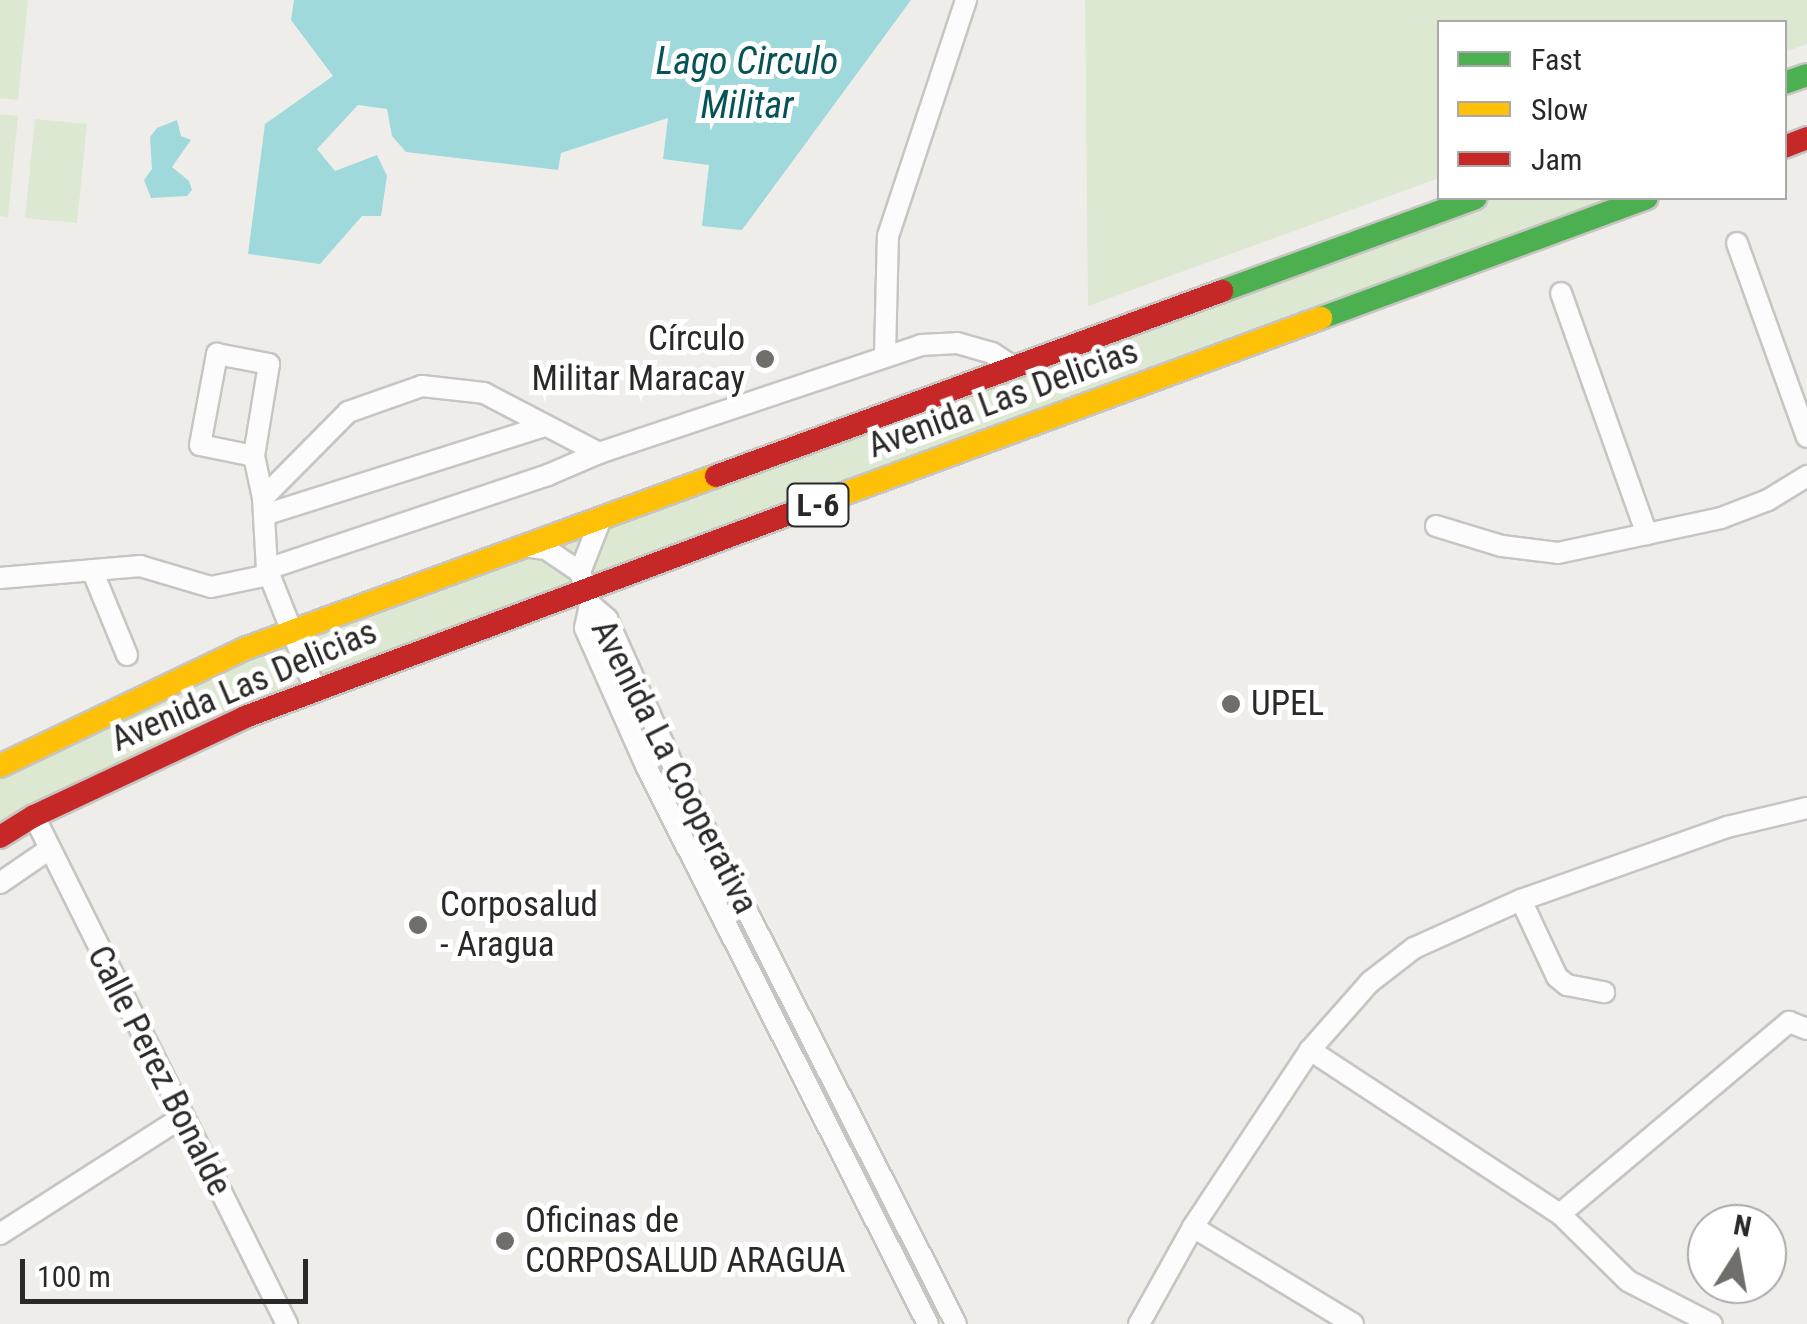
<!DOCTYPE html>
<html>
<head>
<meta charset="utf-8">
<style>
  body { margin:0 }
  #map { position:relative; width:1807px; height:1324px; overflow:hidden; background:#efede9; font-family:"Roboto Condensed",sans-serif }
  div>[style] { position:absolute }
  .green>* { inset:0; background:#dde8d2 }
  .water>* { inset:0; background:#9fd9dc }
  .roads { filter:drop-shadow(2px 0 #c6c5c2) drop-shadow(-2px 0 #c6c5c2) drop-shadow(0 2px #c6c5c2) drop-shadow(0 -2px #c6c5c2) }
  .street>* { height:20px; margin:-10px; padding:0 10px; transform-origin:10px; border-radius:10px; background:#fdfcfc }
  .fast>* { height:22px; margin:-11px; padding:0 11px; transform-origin:11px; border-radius:11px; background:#4caf50 }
  .slow>* { height:22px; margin:-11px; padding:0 11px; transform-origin:11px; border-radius:11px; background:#ffc107 }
  .jam>* { height:22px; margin:-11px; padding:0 11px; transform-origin:11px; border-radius:11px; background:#c62828 }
  .dots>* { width:28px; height:28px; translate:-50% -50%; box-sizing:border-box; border:5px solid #fff; border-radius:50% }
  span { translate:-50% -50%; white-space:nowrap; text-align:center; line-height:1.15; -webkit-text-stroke:10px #fff; paint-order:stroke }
  .shield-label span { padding:2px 8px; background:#fff; border:2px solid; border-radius:8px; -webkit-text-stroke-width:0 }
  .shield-label { font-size:32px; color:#2a2927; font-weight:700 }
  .poi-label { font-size:35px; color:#2a2927 }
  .right { translate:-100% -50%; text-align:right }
  .left { translate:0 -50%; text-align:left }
  .street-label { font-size:35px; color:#2a2927 }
  .water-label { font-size:38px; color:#055357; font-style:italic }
  .legend { position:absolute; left:1437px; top:20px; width:350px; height:180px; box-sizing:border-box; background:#fff; border:2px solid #aaa9a9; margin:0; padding:12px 18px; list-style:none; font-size:30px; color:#2a2927 }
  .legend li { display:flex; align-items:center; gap:20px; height:50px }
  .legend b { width:50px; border:2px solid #aaa9a9 }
  .north { position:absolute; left:1687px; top:1204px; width:100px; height:100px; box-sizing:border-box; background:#fff; border:2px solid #aaa9a9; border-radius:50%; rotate:11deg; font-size:28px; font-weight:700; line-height:40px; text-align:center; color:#2a2927 }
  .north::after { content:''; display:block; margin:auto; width:35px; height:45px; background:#6f6e6b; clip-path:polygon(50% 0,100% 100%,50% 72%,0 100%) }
  .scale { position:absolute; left:20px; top:1259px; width:288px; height:45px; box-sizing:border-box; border:5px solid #2a2927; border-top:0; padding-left:12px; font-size:30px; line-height:35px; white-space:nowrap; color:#2a2927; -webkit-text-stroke:8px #fff; paint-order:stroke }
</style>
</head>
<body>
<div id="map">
  <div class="green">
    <i style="clip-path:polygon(0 0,28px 0,18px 100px,0 98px)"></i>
    <i style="clip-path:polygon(1085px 0,1807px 0,1807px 44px,1785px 52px,1784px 22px,1440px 22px,1439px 178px,1088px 306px)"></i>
    <i style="clip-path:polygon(0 114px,18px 116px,8px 217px,0 216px)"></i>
    <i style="clip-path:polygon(35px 119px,87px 124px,77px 223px,25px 218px)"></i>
    <i style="clip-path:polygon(1476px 198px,1647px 198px,315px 689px,0 837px,0 766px,244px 649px)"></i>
  </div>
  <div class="water">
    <i style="clip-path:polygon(294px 0,911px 0,742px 230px,702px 226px,709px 165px,663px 159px,668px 118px,561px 153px,558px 170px,406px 152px,392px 136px,387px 109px,358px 105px,317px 149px,335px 171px,377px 155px,387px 176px,381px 216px,362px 216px,320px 264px,248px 254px,265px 124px,333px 76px,291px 20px)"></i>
    <i style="clip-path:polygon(177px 120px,181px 136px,191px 140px,172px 167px,189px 181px,192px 190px,187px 196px,151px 198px,144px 180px,152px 169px,150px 137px,157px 128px)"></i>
  </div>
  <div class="roads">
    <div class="street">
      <i style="left:1737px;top:243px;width:206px;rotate:70.2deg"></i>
      <i style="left:1561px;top:293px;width:256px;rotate:70.4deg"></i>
      <i style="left:885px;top:355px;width:119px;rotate:-88.6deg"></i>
      <i style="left:888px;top:236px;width:249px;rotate:-71.7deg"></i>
      <i style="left:599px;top:453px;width:340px;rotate:-18.5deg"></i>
      <i style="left:921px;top:345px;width:36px;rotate:-3deg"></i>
      <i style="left:957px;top:343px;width:36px;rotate:16deg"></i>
      <i style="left:992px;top:353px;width:27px;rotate:33deg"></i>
      <i style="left:254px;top:456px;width:55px;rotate:-168.5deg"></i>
      <i style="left:200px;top:445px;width:93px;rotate:-79.4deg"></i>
      <i style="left:217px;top:354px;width:53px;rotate:10.9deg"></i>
      <i style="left:269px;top:364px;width:93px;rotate:99.3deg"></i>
      <i style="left:254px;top:456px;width:43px;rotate:77.9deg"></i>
      <i style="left:263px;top:498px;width:71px;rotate:86.8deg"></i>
      <i style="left:267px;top:569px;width:129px;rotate:68.2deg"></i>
      <i style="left:263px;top:498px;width:121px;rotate:-45.3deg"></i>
      <i style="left:348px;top:412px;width:78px;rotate:-19.4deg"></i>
      <i style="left:422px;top:386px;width:62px;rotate:6.4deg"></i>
      <i style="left:484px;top:393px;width:130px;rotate:27.6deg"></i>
      <i style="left:599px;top:453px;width:56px;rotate:156.7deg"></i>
      <i style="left:548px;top:475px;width:296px;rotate:161.5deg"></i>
      <i style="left:264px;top:515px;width:292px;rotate:-17.6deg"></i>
      <i style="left:1436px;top:526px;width:69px;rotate:16.9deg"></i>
      <i style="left:1502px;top:546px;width:56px;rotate:7.1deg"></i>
      <i style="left:1558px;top:553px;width:167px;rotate:-12.1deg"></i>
      <i style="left:1721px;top:518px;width:50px;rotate:-21deg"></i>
      <i style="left:1768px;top:500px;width:46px;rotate:-31.6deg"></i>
      <i style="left:531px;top:547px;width:15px;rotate:8deg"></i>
      <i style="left:546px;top:549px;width:41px;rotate:34.1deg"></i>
      <i style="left:92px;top:570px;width:92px;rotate:67.6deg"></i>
      <i style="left:0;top:578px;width:141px;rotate:-4.9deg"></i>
      <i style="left:140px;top:566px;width:74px;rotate:16.5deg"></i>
      <i style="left:211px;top:587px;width:59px;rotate:-11.7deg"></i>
      <i style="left:588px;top:598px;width:27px;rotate:-107deg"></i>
      <i style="left:580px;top:572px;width:55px;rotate:-68.6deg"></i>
      <i style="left:34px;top:816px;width:568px;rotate:63.53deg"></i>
      <i style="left:0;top:883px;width:58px;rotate:-34.5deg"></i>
      <i style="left:1521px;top:900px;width:85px;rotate:64.9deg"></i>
      <i style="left:1557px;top:977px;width:13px;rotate:39deg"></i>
      <i style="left:1567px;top:985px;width:38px;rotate:11deg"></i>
      <i style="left:1310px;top:1050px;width:299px;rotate:33.3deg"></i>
      <i style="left:1560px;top:1214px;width:95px;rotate:44.6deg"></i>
      <i style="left:1628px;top:1281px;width:94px;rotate:27.1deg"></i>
      <i style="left:1560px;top:1214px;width:299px;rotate:-40deg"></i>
      <i style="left:1789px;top:1022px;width:19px;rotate:21deg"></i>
      <i style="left:1193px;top:1227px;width:187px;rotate:31.2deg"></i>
      <i style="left:0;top:1234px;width:216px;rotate:-32.7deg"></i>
      <i style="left:928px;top:1324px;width:623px;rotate:-116.81deg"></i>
      <i style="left:647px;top:768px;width:153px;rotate:-113.9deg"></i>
      <i style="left:585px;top:628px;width:25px;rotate:-78deg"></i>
      <i style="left:590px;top:604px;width:23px;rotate:41deg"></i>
      <i style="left:607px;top:619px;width:154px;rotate:65.8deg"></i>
      <i style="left:670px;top:759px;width:633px;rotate:63.15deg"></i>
      <i style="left:1139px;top:1324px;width:111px;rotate:-60.9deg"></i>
      <i style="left:1193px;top:1227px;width:212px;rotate:-56.5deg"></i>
      <i style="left:1310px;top:1050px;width:91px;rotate:-48.6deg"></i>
      <i style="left:1370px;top:982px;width:56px;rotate:-37.7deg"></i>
      <i style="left:1414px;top:948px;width:117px;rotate:-24.2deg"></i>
      <i style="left:1521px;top:900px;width:219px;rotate:-19.5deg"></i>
      <i style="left:1727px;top:827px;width:82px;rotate:-13.4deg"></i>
    </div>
    <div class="fast">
      <i style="left:1784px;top:83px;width:24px;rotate:-19deg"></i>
      <i style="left:1222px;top:291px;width:270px;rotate:-20.1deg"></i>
      <i style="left:1321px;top:318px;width:347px;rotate:-20.2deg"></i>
    </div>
    <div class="slow">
      <i style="left:808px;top:507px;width:547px;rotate:-20.22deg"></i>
      <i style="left:0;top:766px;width:271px;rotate:-25.6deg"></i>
      <i style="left:244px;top:649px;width:503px;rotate:-20.13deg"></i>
    </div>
    <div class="jam">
      <i style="left:1784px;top:147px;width:25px;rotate:-21deg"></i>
      <i style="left:716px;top:476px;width:539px;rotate:-20.08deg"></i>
      <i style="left:0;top:837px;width:40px;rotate:-32deg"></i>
      <i style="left:34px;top:816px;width:233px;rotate:-25.1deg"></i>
      <i style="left:245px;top:717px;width:601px;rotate:-20.46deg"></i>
    </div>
  </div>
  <div class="dots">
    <i style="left:765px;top:359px;background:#6f6e6b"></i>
    <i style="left:1231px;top:704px;background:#6f6e6b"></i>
    <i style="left:418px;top:925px;background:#6f6e6b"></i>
    <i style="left:505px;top:1241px;background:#6f6e6b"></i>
  </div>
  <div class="shield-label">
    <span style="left:818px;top:505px">L-6</span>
  </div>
  <div class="poi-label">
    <span class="right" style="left:745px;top:359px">Círculo<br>Militar Maracay</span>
    <span class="left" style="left:1251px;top:704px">UPEL</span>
    <span class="left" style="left:440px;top:925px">Corposalud<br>- Aragua</span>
    <span class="left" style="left:525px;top:1241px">Oficinas de<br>CORPOSALUD ARAGUA</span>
  </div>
  <div class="street-label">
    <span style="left:1003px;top:399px;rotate:-20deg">Avenida Las Delicias</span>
    <span style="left:244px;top:686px;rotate:-23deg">Avenida Las Delicias</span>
    <span style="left:674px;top:767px;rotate:63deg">Avenida La Cooperativa</span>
    <span style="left:159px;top:1071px;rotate:63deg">Calle Perez Bonalde</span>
  </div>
  <div class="water-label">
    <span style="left:747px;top:84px">Lago Circulo<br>Militar</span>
  </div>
  <ul class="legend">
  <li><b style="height:12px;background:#4caf50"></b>Fast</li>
  <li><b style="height:12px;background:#ffc107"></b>Slow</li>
  <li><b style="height:12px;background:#c62828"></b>Jam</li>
  </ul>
  <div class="north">N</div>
  <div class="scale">100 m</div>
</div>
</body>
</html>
